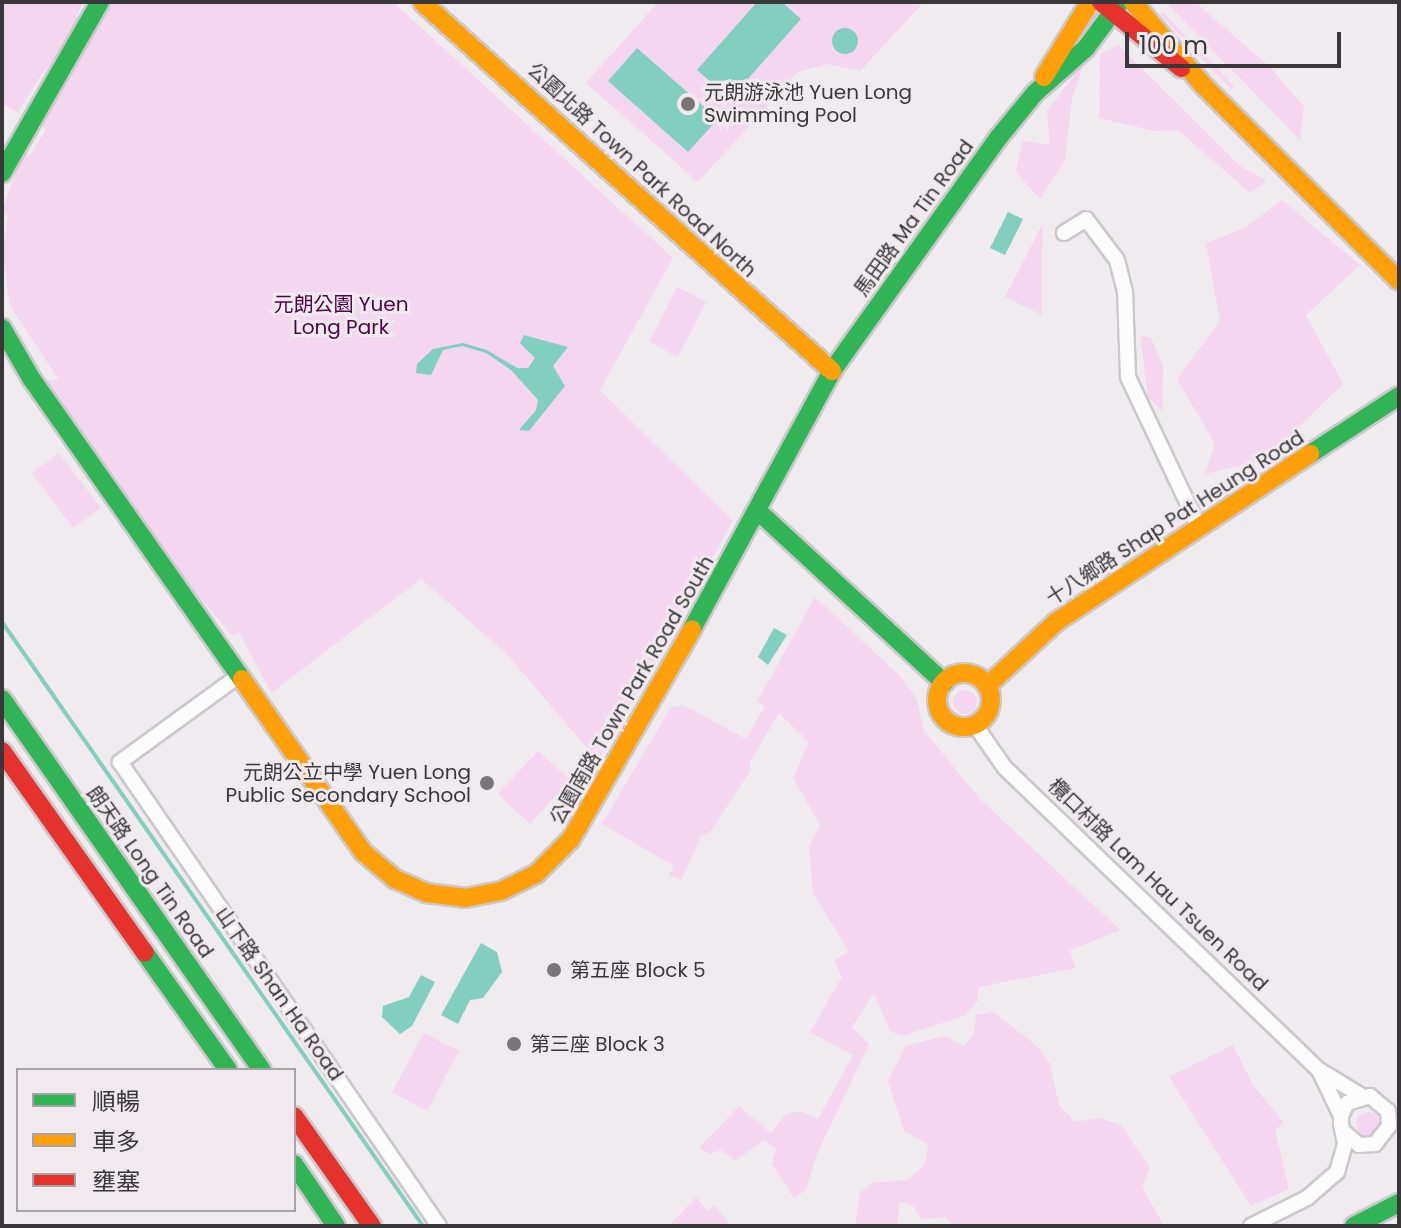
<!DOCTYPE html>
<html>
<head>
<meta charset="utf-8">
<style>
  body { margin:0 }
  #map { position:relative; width:1401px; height:1228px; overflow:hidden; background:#efebee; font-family:Poppins,"Noto Sans TC",sans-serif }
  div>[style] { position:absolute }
  .green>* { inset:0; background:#f5d6ef }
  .round { border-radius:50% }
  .water>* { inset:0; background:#82cfc0 }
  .stream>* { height:4px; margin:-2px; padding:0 2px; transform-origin:2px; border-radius:2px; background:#82cfc0 }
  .roads { filter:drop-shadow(2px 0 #cbc8cb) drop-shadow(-2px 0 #cbc8cb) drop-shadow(0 2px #cbc8cb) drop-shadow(0 -2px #cbc8cb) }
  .street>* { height:14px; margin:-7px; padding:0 7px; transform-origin:7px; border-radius:7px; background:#fdfcfc }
  .fast>* { height:18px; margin:-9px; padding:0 9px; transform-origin:9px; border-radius:9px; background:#30b455 }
  .slow>* { height:18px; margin:-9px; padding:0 9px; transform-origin:9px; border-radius:9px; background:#ff9f0a }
  .slow>.ring { margin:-9px; padding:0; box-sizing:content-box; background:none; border:18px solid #ff9f0a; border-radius:50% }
  .jam>* { height:18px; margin:-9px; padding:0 9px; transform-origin:9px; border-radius:9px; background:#e5322d }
  .dots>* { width:22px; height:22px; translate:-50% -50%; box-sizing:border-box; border:4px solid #f0eaef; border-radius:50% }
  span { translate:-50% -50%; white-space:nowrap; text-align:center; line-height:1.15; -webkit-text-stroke:6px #f0eaef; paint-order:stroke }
  .poi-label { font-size:20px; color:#393739 }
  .left { translate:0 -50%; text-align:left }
  .right { translate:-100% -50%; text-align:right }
  .street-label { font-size:20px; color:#393739 }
  .park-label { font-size:20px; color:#4f0049 }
  .frame { position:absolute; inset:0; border:4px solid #393739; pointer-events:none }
  .legend { position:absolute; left:16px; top:1068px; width:280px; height:144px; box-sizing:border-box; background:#f0eaef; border:2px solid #a7a2a6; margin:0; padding:10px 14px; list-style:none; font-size:24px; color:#393739 }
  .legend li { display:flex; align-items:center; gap:16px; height:40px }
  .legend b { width:40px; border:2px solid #a7a2a6 }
  .scale { position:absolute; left:1125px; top:32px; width:216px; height:36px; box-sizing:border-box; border:4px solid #393739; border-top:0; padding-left:10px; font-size:24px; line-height:28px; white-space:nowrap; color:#393739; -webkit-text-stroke:6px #f0eaef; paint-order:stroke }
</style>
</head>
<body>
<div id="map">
  <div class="green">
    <i style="clip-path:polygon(2px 2px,84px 2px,77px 15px,74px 45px,43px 72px,18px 113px,2px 103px)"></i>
    <i style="clip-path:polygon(109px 2px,393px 2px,673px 258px,600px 390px,733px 521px,598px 761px,505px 652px,421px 579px,271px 693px,239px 632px,232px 636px,153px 541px,46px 380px,59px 380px,10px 306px,2px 251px,8px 216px,2px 212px,22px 156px,31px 154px,46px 129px,36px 122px)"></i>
    <i style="clip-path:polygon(658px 2px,665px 4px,924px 2px,860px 71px,828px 64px,798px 72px,698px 182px,586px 83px)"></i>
    <i style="clip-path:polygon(1166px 2px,1195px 2px,1271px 68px,1304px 107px,1300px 140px)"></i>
    <i style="clip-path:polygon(1163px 12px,1234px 86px,1231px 89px,1160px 15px)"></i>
    <i style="clip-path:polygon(1118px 45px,1240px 166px,1267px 181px,1250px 193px,1178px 130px,1155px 131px,1099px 118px,1100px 54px)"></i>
    <i style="clip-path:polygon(1085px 61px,1072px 99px,1065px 160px,1040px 199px,1016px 172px,1022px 141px,1050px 145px,1047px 111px)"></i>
    <i style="clip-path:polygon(1282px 200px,1360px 265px,1306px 315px,1343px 384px,1264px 460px,1205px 474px,1215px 444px,1177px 379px,1220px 321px,1206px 243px,1245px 228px)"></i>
    <i style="clip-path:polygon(1043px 223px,1041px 271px,1042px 315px,1005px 297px)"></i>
    <i style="clip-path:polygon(677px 287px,706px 302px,678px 357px,649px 342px)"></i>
    <i style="clip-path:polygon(1140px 335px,1151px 338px,1163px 366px,1162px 411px,1148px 397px)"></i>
    <i style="clip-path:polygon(59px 453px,101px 508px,73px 528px,32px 473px)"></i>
    <i style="clip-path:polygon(815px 597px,901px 677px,917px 699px,924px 731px,981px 800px,1120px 930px,1070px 950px,1075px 968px,979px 987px,977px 1002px,964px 1016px,902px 1036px,890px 1031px,874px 993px,852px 1027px,869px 1044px,816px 1156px,806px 1190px,794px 1198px,772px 1164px,776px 1149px,764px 1140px,735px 1161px,721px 1150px,710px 1154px,699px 1148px,739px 1106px,771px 1133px,786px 1114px,801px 1111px,818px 1119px,853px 1055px,810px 1032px,842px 977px,834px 961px,849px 951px,813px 894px,809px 846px,820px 825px,793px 778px,809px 742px,779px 713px,750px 762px,751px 770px,710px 832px,701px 837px,681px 880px,669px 875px,674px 866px,602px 824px,671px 707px,683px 705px,746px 739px,765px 706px,757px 702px)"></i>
    <i class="round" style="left:953px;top:690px;width:24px;height:24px"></i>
    <i style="clip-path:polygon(538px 751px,570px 780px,530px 824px,498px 794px)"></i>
    <i style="clip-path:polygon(993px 1012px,1037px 1046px,1050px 1064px,1059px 1105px,1075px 1122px,1099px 1118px,1121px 1125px,1150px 1168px,1142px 1187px,1164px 1226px,954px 1226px,945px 1217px,922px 1219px,913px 1206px,900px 1202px,897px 1226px,855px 1226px,860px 1192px,871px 1183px,908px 1180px,925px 1164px,928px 1144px,904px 1131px,888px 1081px,906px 1046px,944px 1036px,964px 1046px,974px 1034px,976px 1015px)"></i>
    <i style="clip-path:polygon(424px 1033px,459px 1051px,427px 1111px,392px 1092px)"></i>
    <i style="clip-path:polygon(1233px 1045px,1253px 1085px,1283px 1122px,1275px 1131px,1289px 1189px,1251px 1206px,1169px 1077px)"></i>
    <i class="round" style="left:1356px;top:1112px;width:24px;height:24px"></i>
    <i style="clip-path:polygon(696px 1197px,707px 1210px,715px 1206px,731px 1226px,669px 1226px)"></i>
  </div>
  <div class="water">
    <i style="clip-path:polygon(757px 2px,782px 2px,801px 19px,730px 99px,697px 70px)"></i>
    <i class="round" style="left:832px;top:28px;width:26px;height:26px"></i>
    <i style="clip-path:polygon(637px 48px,718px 119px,688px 152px,608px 81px)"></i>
    <i style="clip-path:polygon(1008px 212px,1023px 219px,1005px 255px,990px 248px)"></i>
    <i style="clip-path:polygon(524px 335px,568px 347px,553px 366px,565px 386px,529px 431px,519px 430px,536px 410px,538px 400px,511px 370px,486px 353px,462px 346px,443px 350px,431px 375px,416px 373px,417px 364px,433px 349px,463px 343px,487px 350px,517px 368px,528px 368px,535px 358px,520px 343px)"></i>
    <i style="clip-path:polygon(774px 628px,787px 635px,768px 665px,758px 657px)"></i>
    <i style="clip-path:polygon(481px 943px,497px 952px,502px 972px,483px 998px,470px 1000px,458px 1024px,441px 1015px)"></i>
    <i style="clip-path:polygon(421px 975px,435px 982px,412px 1026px,400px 1034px,382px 1017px,383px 1006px,409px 997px)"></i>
  </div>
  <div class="stream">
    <i style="left:2px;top:622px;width:736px;rotate:55.12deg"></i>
  </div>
  <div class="roads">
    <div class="street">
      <i style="left:1064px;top:233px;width:26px;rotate:-32deg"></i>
      <i style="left:1086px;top:219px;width:51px;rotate:52.9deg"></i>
      <i style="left:1117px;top:260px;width:32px;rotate:76deg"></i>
      <i style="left:1125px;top:291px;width:86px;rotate:88deg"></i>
      <i style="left:1128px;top:377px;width:166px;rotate:64.7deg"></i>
      <i style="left:237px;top:677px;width:145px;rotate:144deg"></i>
      <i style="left:120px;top:762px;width:563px;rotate:55.49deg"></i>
      <i style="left:975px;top:725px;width:52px;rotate:55.1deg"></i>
      <i style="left:1005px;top:768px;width:436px;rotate:43.9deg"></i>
      <i style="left:1319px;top:1070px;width:50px;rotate:31.2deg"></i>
      <i style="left:1319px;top:1070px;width:51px;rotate:64.4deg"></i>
      <i style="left:1251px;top:1226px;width:63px;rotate:-26.6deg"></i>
      <i style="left:1307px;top:1198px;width:40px;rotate:-41deg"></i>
      <i style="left:1337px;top:1172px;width:29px;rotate:-74deg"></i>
      <i style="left:1345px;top:1144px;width:20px;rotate:-101deg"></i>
      <i style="left:1341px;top:1124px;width:8px;rotate:-90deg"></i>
      <i style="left:1341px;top:1116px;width:14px;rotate:-65deg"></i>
      <i style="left:1347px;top:1103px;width:24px;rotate:-17deg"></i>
      <i style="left:1370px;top:1096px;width:23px;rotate:40deg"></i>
      <i style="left:1388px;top:1111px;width:15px;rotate:86deg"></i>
      <i style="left:1389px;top:1126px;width:23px;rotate:128deg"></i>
      <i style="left:1375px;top:1144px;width:16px;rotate:176deg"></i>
      <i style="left:1359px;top:1145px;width:21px;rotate:-139deg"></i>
    </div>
    <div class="fast">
      <i style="left:2px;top:173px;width:197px;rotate:-60.2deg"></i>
      <i style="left:2px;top:328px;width:58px;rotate:59.9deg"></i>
      <i style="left:31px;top:378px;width:368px;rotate:55deg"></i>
      <i style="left:1310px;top:454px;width:106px;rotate:-33.1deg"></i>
      <i style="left:759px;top:512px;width:252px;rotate:42.7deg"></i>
      <i style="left:692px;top:629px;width:294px;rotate:-61.5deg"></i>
      <i style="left:832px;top:371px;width:287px;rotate:-54.5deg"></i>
      <i style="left:999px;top:137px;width:57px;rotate:-50.7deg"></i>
      <i style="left:1035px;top:93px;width:68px;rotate:-41.4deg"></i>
      <i style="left:1086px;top:48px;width:57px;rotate:-53.5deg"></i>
      <i style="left:2px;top:699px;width:453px;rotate:55deg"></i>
      <i style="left:145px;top:953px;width:143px;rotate:54.6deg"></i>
      <i style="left:294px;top:1164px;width:75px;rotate:55.9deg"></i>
      <i style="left:1354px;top:1226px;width:51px;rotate:-27.1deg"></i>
    </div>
    <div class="slow">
      <i style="left:422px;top:2px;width:552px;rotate:41.99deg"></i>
      <i style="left:1133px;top:2px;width:109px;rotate:49.9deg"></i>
      <i style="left:1203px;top:85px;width:277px;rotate:45deg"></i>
      <i style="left:1044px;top:77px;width:88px;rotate:-58.5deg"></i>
      <i class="ring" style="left:937px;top:673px;width:36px;height:36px"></i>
      <i style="left:242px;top:679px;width:211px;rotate:55deg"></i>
      <i style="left:363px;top:852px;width:42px;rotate:40.2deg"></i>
      <i style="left:395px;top:879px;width:34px;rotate:24deg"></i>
      <i style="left:426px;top:893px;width:39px;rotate:7deg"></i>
      <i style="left:465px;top:898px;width:37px;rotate:-11deg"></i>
      <i style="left:501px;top:891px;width:39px;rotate:-26deg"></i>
      <i style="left:536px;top:874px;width:49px;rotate:-45deg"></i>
      <i style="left:571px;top:839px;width:242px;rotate:-60deg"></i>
      <i style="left:987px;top:686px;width:94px;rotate:-42.8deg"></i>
      <i style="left:1056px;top:622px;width:305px;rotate:-33.5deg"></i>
    </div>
    <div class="jam">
      <i style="left:1101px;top:2px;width:104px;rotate:39.5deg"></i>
      <i style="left:2px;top:751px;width:247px;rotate:54.7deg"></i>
      <i style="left:294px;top:1116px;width:135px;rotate:54.7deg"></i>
    </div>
  </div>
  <div class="dots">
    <i style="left:688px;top:104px;background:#797678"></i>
    <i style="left:487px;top:783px;background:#797678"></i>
    <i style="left:554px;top:970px;background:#797678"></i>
    <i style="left:514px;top:1044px;background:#797678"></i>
  </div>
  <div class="poi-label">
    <span class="left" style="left:704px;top:104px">元朗游泳池 Yuen Long<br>Swimming Pool</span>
    <span class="right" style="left:471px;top:784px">元朗公立中學 Yuen Long<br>Public Secondary School</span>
    <span class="left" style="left:570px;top:970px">第五座 Block 5</span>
    <span class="left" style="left:530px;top:1044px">第三座 Block 3</span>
  </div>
  <div class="street-label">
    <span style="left:642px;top:170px;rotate:43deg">公園北路 Town Park Road North</span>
    <span style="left:914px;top:218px;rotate:-54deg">馬田路 Ma Tin Road</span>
    <span style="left:1175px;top:518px;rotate:-33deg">十八鄉路 Shap Pat Heung Road</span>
    <span style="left:632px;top:690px;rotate:-60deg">公園南路 Town Park Road South</span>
    <span style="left:150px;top:872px;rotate:55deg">朗天路 Long Tin Road</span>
    <span style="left:1158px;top:885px;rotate:44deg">欖口村路 Lam Hau Tsuen Road</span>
    <span style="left:279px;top:994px;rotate:55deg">山下路 Shan Ha Road</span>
  </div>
  <div class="park-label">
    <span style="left:341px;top:316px">元朗公園 Yuen<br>Long Park</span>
  </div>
  <div class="frame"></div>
  <ul class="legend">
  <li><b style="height:10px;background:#30b455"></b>順暢</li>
  <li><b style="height:10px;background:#ff9f0a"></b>車多</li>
  <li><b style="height:10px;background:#e5322d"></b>壅塞</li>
  </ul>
  <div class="scale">100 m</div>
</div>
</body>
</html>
